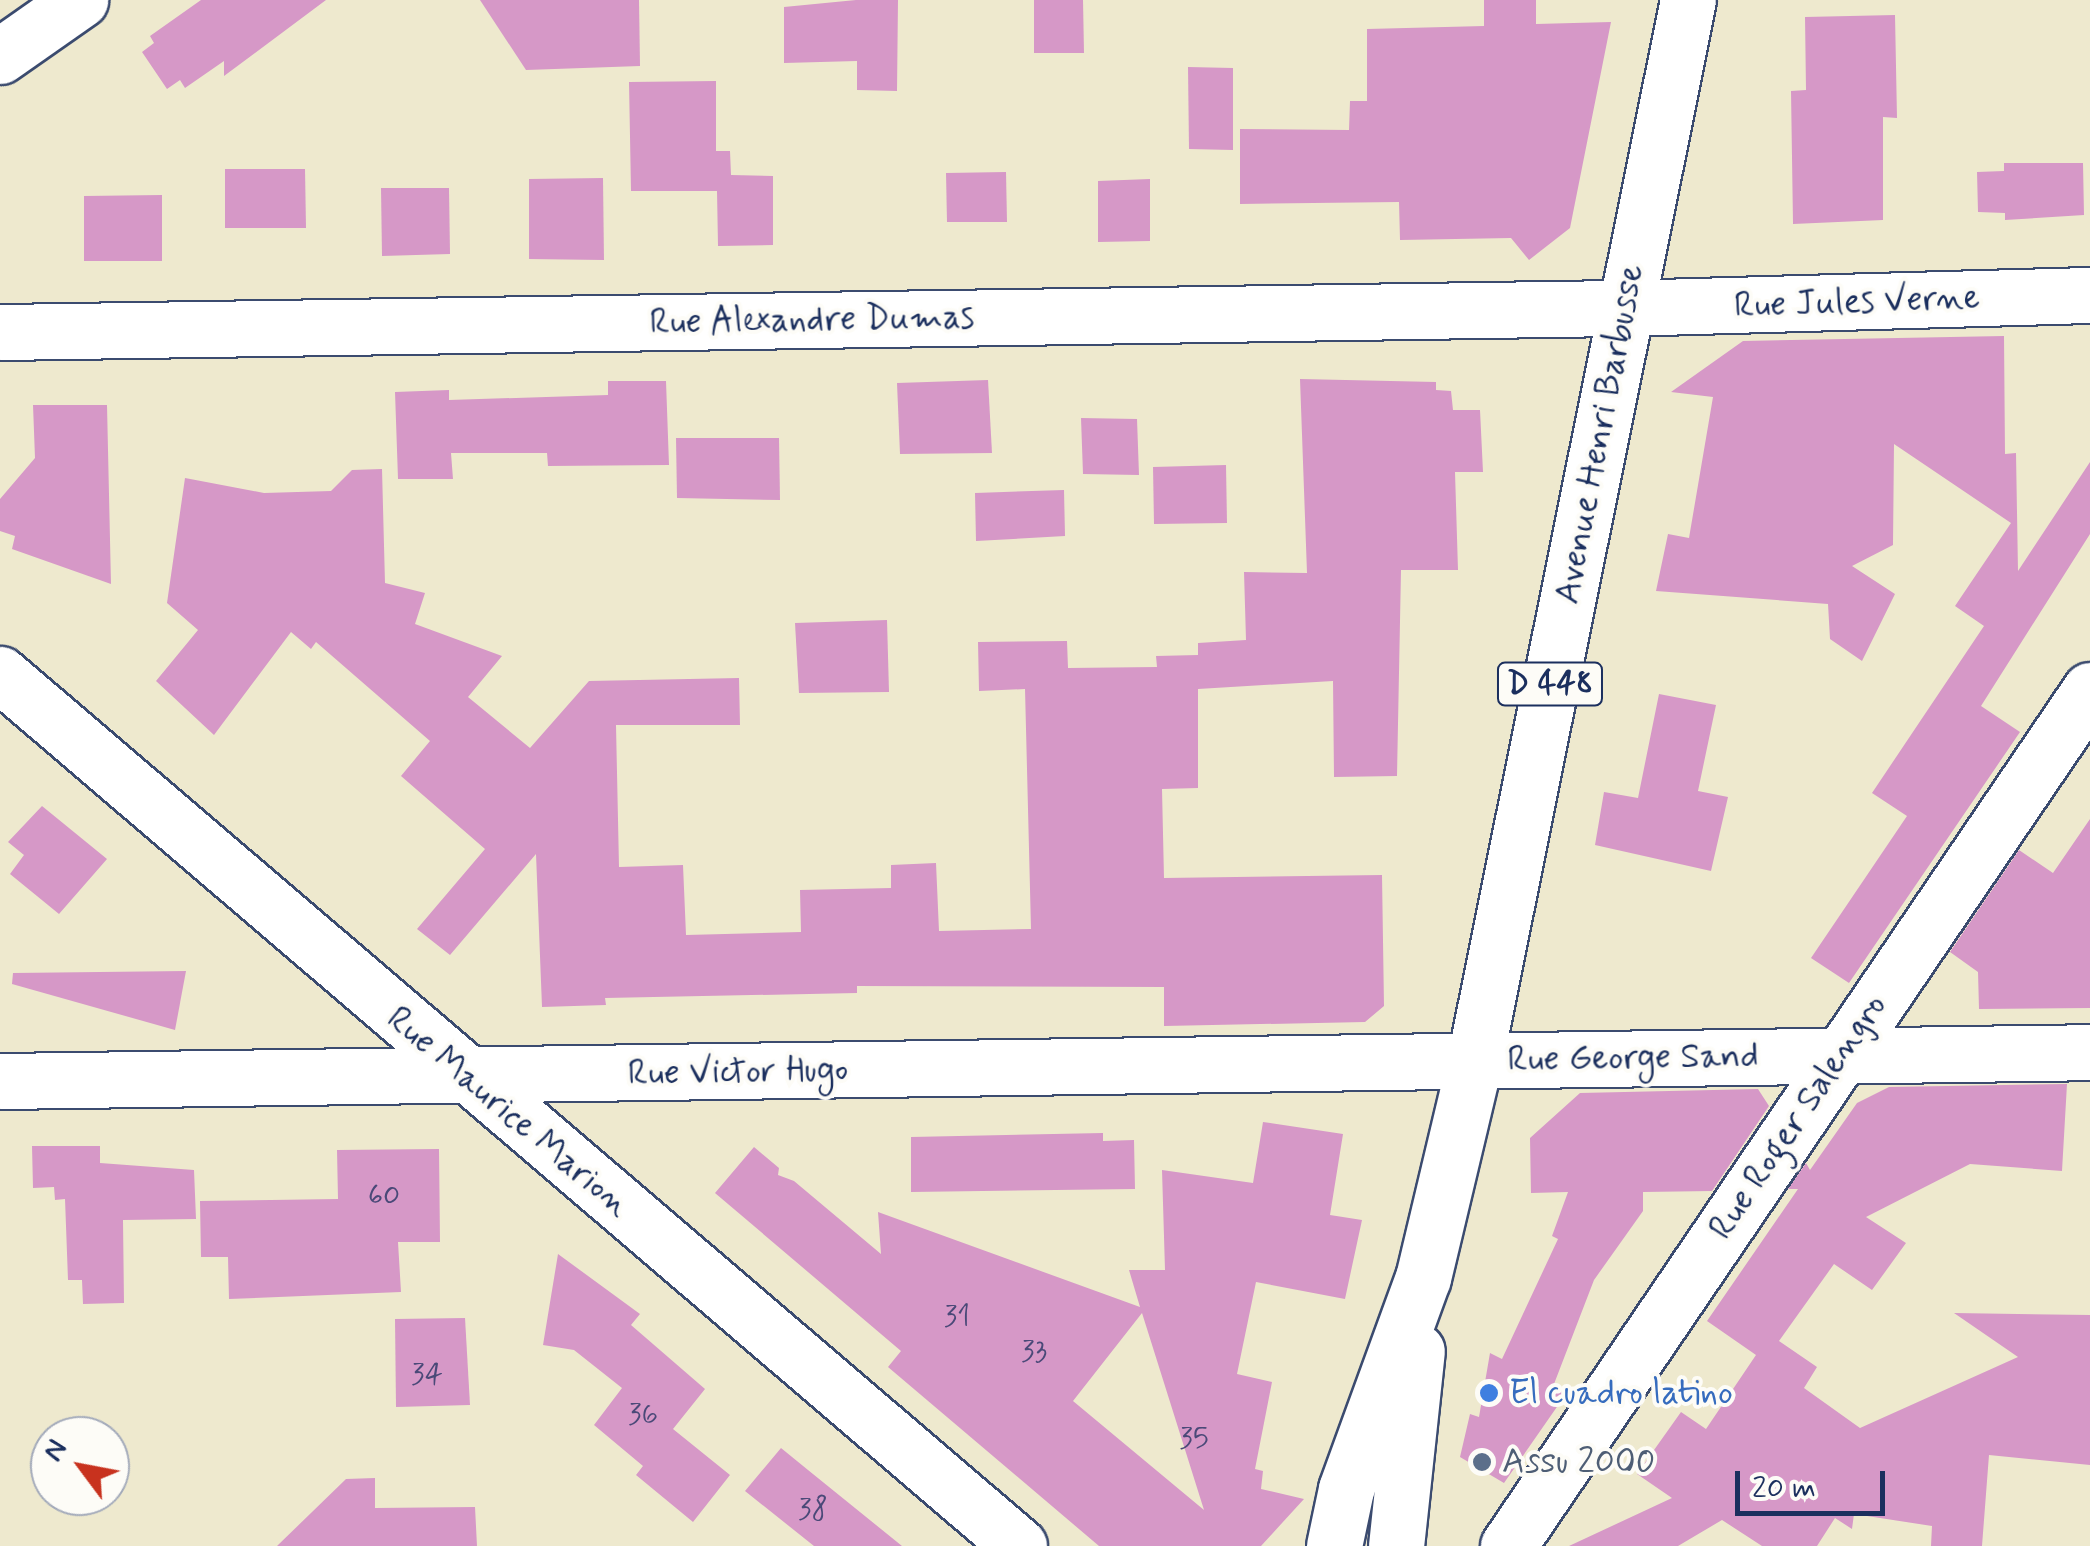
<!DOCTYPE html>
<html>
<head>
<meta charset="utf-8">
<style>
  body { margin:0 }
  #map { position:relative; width:2090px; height:1546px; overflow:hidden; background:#eee9ce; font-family:Mynerve,sans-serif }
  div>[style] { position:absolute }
  .building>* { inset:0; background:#d698c7 }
  .roads { filter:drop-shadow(2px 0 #3b4b6f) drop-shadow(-2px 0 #3b4b6f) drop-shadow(0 2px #3b4b6f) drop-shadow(0 -2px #3b4b6f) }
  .minor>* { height:55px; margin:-27.5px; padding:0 27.5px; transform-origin:27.5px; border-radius:27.5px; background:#fff }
  .major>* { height:55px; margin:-27.5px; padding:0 27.5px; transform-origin:27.5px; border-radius:27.5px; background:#fff }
  .dots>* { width:28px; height:28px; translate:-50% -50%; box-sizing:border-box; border:5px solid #fdfcf7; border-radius:50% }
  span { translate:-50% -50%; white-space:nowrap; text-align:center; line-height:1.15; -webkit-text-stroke:8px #fdfcf7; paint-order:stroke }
  .number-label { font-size:30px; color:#4a4978 }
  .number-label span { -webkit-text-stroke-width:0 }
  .shield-label span { padding:2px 8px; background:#fdfcf7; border:2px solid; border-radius:8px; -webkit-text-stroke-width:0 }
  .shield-label { font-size:32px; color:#1b2f5e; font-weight:700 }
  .street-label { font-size:35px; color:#1b2f5e }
  .shop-label { font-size:35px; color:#366cbe }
  .left { translate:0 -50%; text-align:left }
  .service-label { font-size:35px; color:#4e5e75 }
  .north { position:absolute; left:30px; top:1416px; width:100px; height:100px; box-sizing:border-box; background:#fdfcf7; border:2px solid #a3aaba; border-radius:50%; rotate:302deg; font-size:28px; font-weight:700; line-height:40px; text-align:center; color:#1b2f5e }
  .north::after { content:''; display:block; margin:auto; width:35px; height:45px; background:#c8321e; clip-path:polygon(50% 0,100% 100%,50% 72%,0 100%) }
  .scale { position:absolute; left:1735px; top:1471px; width:150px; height:45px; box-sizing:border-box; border:5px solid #1b2f5e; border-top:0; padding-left:12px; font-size:30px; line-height:35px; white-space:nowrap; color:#1b2f5e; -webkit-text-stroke:8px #fdfcf7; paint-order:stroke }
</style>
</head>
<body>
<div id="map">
  <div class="building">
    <i style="clip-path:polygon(201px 0,326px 0,224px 76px,224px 61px,185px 88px,180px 80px,167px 89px,142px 52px,154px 43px,150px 36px)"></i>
    <i style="clip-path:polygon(480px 0,639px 0,640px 66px,526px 70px)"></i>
    <i style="clip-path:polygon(856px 0,898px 0,897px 91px,857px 90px,857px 61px,784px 63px,784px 7px)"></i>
    <i style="clip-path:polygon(1034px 0,1083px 0,1084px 53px,1034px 53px)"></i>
    <i style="clip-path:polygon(1484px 0,1536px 0,1536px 24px,1611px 22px,1570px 228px,1529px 260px,1511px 238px,1400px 240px,1399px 202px,1240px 204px,1240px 129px,1349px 130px,1350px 101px,1367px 101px,1367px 29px,1484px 26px)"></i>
    <i style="clip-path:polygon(1895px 15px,1897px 118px,1883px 117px,1883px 220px,1793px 224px,1791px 91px,1806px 90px,1805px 17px)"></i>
    <i style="clip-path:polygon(1188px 67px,1233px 68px,1233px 150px,1189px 149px)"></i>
    <i style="clip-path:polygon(716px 81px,716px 151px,730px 151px,731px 175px,773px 176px,773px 245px,718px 246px,717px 191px,631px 191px,629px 82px)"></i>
    <i style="clip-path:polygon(2004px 163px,2083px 163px,2084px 215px,2005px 220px,2005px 213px,1978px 212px,1977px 172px,2004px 171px)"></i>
    <i style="clip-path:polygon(225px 169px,305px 169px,306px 228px,225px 228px)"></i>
    <i style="clip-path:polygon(1006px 172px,1007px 222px,947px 222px,946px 173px)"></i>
    <i style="clip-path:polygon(603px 178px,604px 260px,529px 259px,529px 179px)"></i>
    <i style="clip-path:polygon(1150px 179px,1150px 241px,1098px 242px,1098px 181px)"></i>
    <i style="clip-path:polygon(381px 188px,449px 188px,450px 254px,382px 256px)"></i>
    <i style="clip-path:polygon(162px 195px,162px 261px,84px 261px,84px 196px)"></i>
    <i style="clip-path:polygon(2004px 336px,2005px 454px,2016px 453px,2018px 571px,2090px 462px,2090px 534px,1981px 706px,2020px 732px,1849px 983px,1811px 958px,1907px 816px,1872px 793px,1984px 626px,1955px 606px,2011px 523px,1894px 444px,1893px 545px,1852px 566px,1895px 594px,1862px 661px,1830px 639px,1828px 604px,1656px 591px,1668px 534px,1689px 538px,1713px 397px,1671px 392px,1743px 341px)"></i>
    <i style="clip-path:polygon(1300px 379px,1436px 382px,1436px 390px,1451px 391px,1453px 410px,1480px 410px,1483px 472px,1455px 472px,1458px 570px,1401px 570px,1397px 776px,1334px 777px,1333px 681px,1198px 689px,1198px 643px,1246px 640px,1244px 572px,1307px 573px)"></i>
    <i style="clip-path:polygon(988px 380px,992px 453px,900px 454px,897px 383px)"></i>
    <i style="clip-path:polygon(608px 381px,666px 381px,669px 465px,548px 466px,547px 453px,451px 453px,453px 479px,398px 479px,395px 392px,449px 390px,449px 400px,608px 395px)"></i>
    <i style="clip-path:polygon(33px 405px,107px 405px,111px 584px,12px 549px,15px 536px,0 531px,0 499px,35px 458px)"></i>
    <i style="clip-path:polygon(1081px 418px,1137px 419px,1139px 475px,1083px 474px)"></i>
    <i style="clip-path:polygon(676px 438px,779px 438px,780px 500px,677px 498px)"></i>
    <i style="clip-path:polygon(1226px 465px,1227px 523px,1154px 524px,1153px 467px)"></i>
    <i style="clip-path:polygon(382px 469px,385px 583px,425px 593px,415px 624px,502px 656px,468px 697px,530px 748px,589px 681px,739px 678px,740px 725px,616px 725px,619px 867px,683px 865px,686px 935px,801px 932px,800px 890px,891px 888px,891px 865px,936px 863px,939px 931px,1031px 929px,1025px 689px,979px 691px,978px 642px,1067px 641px,1068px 668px,1157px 667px,1156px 656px,1198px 655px,1198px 788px,1162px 789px,1164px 878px,1382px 875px,1384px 1006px,1365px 1022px,1164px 1026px,1164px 987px,857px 986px,857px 993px,605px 998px,606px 1005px,542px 1007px,536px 854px,450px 955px,417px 929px,485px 849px,401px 776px,430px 741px,316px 642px,311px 649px,291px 632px,214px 735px,156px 681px,198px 630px,167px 603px,185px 478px,264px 493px,331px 491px,352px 470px)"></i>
    <i style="clip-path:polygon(1064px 490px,1065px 536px,976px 541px,975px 493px)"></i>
    <i style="clip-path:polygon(887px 620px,889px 692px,799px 693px,795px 623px)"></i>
    <i style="clip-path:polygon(1659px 694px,1716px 705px,1698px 791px,1728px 797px,1711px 871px,1595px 845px,1604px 792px,1638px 798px)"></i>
    <i style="clip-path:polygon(42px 806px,107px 859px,59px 914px,10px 874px,24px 855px,8px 842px)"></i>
    <i style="clip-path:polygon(2090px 819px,2090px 1008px,1979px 1009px,1978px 972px,1950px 952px,2019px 850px,2053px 873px)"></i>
    <i style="clip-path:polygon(186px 971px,175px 1030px,12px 984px,13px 973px)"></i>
    <i style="clip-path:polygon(2067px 1084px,2062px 1171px,1970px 1164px,1866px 1217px,1906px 1243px,1872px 1290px,1834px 1264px,1779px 1341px,1817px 1367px,1804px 1388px,1860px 1428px,2018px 1357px,1954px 1313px,2090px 1315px,2090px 1465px,1989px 1455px,1982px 1546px,1931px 1546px,1932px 1526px,1854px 1514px,1852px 1529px,1835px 1518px,1817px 1546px,1762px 1546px,1722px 1520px,1678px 1546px,1569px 1546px,1672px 1498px,1637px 1474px,1681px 1412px,1706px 1429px,1756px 1355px,1707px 1321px,1798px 1189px,1788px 1189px,1806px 1163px,1810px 1170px,1857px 1103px,1889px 1087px)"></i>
    <i style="clip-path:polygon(1758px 1089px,1769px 1106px,1712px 1191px,1643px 1192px,1643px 1211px,1594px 1280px,1554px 1384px,1568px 1391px,1504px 1483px,1460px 1457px,1470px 1414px,1479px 1417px,1490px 1353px,1502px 1359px,1558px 1239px,1552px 1236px,1568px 1192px,1531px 1193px,1530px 1138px,1580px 1093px)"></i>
    <i style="clip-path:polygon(evenodd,1263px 1122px,1343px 1134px,1330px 1215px,1362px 1220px,1345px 1299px,1256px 1282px,1237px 1374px,1272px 1382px,1255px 1469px,1263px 1471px,1261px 1489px,1304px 1499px,1261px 1546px,1099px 1546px,888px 1367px,901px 1351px,715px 1193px,754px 1147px,779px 1168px,778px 1175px,794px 1181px,881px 1254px,878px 1212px,1140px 1307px,1129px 1270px,1165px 1270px,1162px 1170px,1253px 1183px,1263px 1122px,1142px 1313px,1204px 1510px,1073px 1401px,1142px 1313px)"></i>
    <i style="clip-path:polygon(1103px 1133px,1103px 1141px,1134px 1140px,1135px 1189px,911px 1192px,911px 1137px)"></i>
    <i style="clip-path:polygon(32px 1146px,100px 1146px,100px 1163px,194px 1170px,196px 1219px,123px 1220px,124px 1303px,83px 1304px,82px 1280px,68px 1280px,65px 1199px,55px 1200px,54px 1187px,33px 1188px)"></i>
    <i style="clip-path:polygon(439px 1149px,440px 1242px,398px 1242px,401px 1292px,229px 1299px,228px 1257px,201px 1257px,200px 1201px,338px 1199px,337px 1150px)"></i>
    <i style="clip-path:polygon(558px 1254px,640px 1314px,631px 1325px,705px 1389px,673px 1429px,730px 1475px,693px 1522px,636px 1475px,643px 1466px,594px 1425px,622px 1388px,574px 1350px,543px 1345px)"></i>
    <i style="clip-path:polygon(465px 1318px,470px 1405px,396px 1407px,395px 1319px)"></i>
    <i style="clip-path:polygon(781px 1448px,808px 1470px,902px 1546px,814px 1546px,745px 1491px)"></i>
    <i style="clip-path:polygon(375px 1478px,375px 1508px,475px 1507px,477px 1546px,277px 1546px,346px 1479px)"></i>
  </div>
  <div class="roads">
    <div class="minor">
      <i style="left:0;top:56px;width:98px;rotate:-35deg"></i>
      <i style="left:0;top:332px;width:1623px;rotate:-0.85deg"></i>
      <i style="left:1623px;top:308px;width:467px;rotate:-1.6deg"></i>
      <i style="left:0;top:674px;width:1341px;rotate:40.55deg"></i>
      <i style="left:0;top:1081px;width:2090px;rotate:-0.79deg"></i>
      <i style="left:1508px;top:1546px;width:1035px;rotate:-55.79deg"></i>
    </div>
    <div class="major">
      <i style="left:1334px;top:1546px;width:58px;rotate:-78.1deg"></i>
      <i style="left:1346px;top:1489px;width:225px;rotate:-70deg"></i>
      <i style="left:1423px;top:1278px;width:225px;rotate:-76.6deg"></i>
      <i style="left:1475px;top:1059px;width:1080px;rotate:-78.63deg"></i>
      <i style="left:1396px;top:1546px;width:196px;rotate:-83.9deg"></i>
    </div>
  </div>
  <div class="dots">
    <i style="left:1489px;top:1393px;background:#3f7fe0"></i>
    <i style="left:1482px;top:1462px;background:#5c6f8a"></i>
  </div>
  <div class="number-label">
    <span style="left:384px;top:1196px">60</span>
    <span style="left:957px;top:1317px">31</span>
    <span style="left:1034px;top:1352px">33</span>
    <span style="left:427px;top:1375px">34</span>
    <span style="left:643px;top:1415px">36</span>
    <span style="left:1194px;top:1439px">35</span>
    <span style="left:813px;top:1510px">38</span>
  </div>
  <div class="shield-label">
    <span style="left:1550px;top:684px">D 448</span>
  </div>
  <div class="street-label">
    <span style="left:1857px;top:302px;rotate:-2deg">Rue Jules Verne</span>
    <span style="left:812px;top:320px;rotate:-1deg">Rue Alexandre Dumas</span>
    <span style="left:1600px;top:434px;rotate:-79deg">Avenue Henri Barbusse</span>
    <span style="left:1633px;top:1058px;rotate:-1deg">Rue George Sand</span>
    <span style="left:738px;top:1072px;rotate:-1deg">Rue Victor Hugo</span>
    <span style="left:508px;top:1112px;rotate:40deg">Rue Maurice Marion</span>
    <span style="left:1798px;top:1117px;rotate:-56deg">Rue Roger Salengro</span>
  </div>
  <div class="shop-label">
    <span class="left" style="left:1509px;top:1393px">El cuadro latino</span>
  </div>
  <div class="service-label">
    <span class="left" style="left:1502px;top:1462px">Assu 2000</span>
  </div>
  <div class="north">N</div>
  <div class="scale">20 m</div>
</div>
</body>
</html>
